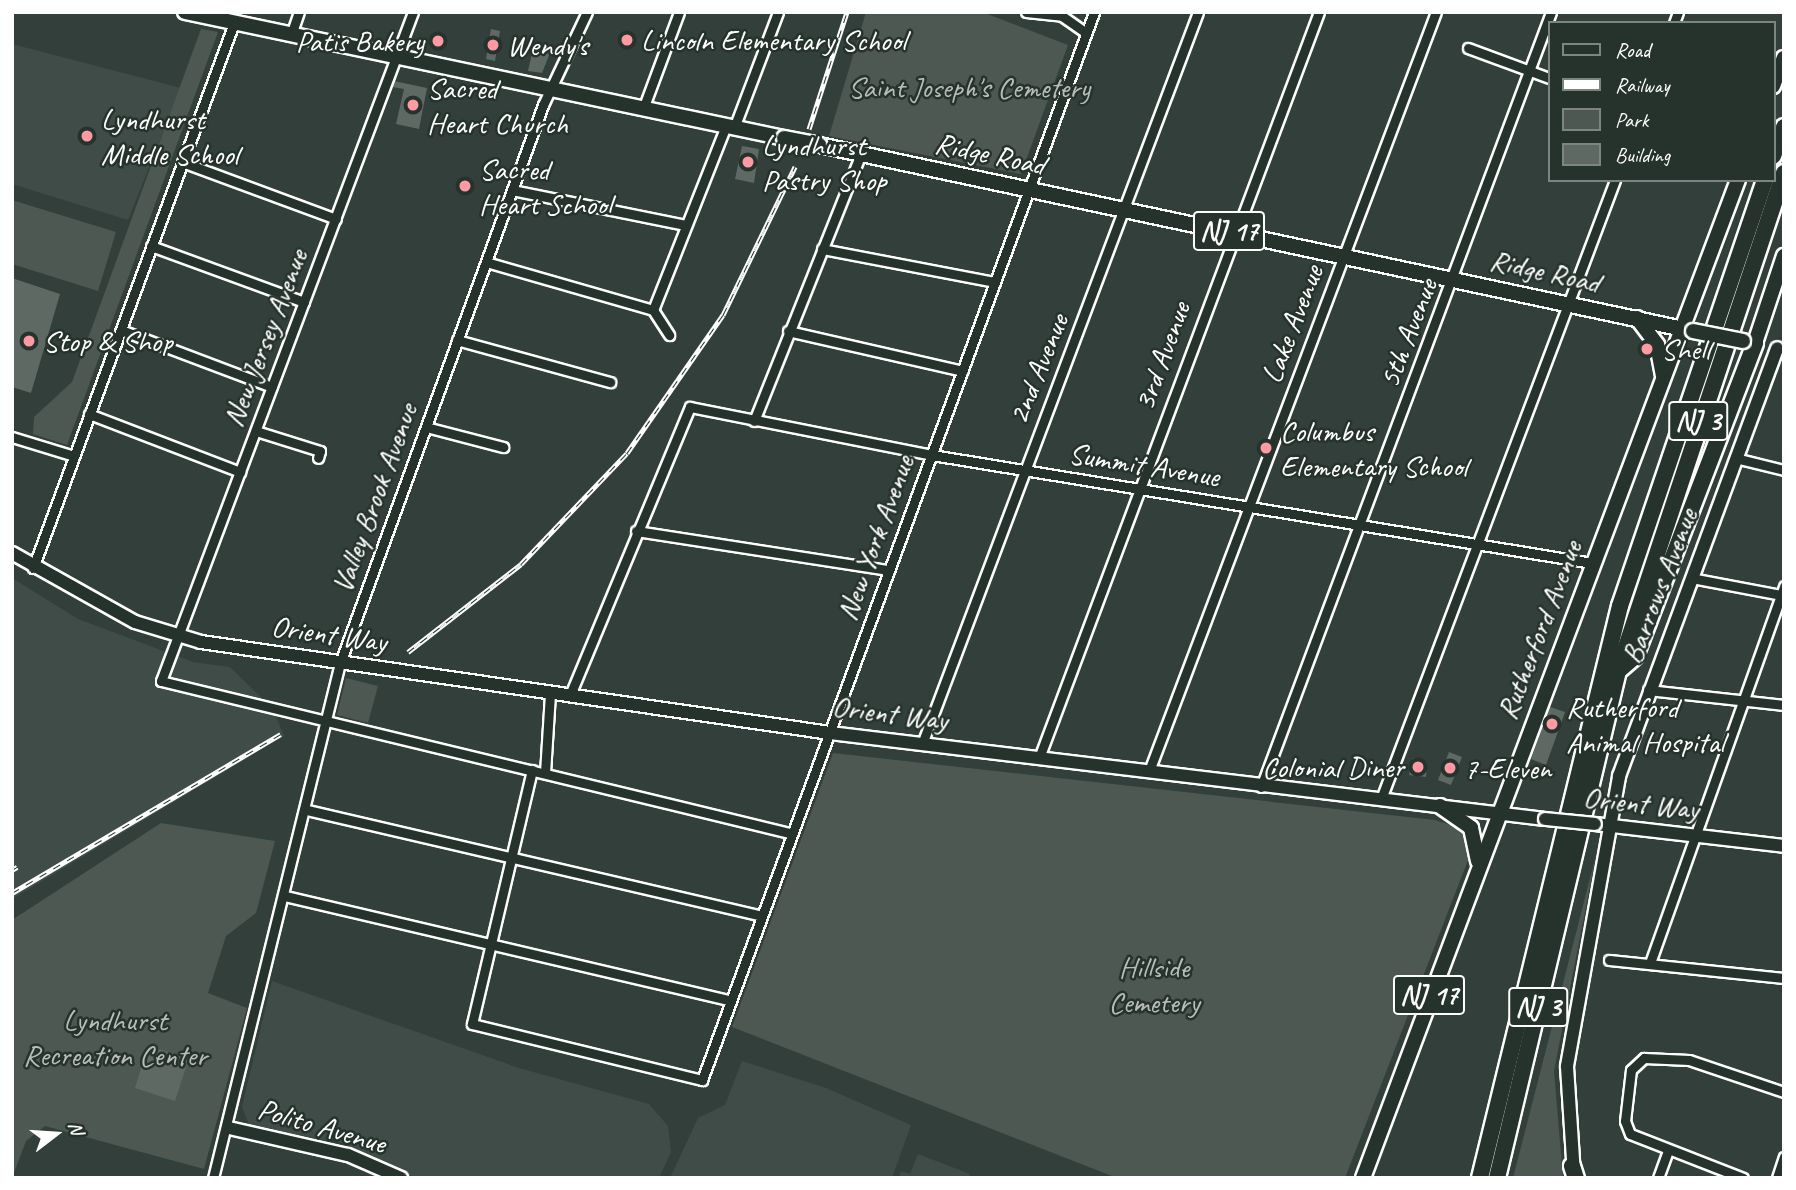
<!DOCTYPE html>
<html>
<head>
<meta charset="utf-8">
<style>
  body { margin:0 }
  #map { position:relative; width:1796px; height:1190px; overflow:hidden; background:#333f3a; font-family:Caveat,sans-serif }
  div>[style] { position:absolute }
  .built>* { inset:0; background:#404c47 }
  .green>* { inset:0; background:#4d5853 }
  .building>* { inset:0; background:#5f6964 }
  .roads { filter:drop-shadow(2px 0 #fff) drop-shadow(-2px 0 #fff) drop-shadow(0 2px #fff) drop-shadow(0 -2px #fff) }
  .street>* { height:9px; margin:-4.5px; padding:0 4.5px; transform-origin:4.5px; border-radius:4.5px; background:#26332d }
  .secondary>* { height:12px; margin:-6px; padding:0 6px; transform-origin:6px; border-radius:6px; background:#26332d }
  .primary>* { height:14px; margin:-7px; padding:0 7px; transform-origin:7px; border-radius:7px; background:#26332d }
  .highway>* { height:16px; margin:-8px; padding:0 8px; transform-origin:8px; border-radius:8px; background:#26332d }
  .rail>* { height:5px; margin-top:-2.5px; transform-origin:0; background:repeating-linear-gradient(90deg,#26332d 0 8px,#fff 0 16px); box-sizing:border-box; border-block:2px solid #fff }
  .bridges { filter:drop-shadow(2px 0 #fff) drop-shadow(-2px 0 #fff) drop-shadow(0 2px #fff) drop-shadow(0 -2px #fff) }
  .secondary-bridge>* { height:12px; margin:-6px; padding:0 6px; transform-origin:6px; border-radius:6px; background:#26332d }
  .primary-bridge>* { height:14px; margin:-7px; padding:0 7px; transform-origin:7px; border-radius:7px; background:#26332d }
  .dots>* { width:19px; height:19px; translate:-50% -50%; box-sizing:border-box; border:4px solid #26332d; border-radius:50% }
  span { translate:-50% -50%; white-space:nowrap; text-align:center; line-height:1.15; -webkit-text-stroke:5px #26332d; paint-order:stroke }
  .shield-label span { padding:2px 5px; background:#26332d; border:2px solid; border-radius:5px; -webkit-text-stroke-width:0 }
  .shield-label { font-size:28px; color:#fff; font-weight:700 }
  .poi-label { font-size:30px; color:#fff }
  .left { translate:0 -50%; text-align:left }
  .right { translate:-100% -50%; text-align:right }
  .park-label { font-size:30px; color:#b8bcba }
  .street-label { font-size:30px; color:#fff }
  .frame { position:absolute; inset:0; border:14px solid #fff; pointer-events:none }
  .legend { position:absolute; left:1548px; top:21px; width:228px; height:161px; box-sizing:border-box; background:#26332d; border:2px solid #7d8581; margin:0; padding:9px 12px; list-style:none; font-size:21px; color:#fff }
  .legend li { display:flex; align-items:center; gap:14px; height:35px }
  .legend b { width:35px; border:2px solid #7d8581 }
  .north { position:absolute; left:21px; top:1099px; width:70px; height:70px; -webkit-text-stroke:5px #26332d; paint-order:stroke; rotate:73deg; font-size:19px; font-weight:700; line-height:28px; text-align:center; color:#fff }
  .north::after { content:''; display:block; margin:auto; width:24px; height:32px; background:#fff; clip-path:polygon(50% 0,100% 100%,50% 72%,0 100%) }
</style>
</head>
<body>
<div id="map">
  <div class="built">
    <i style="clip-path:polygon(12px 44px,181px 88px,128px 220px,12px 184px)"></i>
    <i style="clip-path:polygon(12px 578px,78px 619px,193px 662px,230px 667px,273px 709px,284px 736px,12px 899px)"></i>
    <i style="clip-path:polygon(272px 981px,519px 1068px,649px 1104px,668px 1126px,671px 1152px,659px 1178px,416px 1178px,344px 1143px,250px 1127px,242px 1107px)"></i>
    <i style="clip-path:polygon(742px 1061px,826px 1088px,911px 1125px,892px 1178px,670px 1178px,698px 1118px,725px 1105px)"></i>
    <i style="clip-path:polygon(918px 1154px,970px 1174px,968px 1178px,899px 1178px,901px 1171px,910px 1174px)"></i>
  </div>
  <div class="green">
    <i style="clip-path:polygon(866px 12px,982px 12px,1068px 45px,1021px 174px,829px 136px)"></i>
    <i style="clip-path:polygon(201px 29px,218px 32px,67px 445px,33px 434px,34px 417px,72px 382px)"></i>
    <i style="clip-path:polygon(12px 200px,116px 232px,98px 291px,12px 264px)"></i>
    <i style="clip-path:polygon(346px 678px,378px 686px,368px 723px,337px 715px)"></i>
    <i style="clip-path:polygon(833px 753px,1435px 820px,1463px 829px,1470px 855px,1345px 1178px,1117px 1178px,732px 1027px)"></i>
    <i style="clip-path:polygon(161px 823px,275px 841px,256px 913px,226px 936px,208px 993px,247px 1008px,204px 1169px,45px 1126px,26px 1141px,12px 1178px,12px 920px)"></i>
    <i style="clip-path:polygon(1596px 855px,1554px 1071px,1563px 1178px,1513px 1178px)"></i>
  </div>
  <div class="building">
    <i style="clip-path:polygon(491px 29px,500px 31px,495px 61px,486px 59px)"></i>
    <i style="clip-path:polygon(534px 44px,552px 48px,542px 73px,528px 71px)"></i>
    <i style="clip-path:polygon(394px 81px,427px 88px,419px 129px,396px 124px,404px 89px,392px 87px)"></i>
    <i style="clip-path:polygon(742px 146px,759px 149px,754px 183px,735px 179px)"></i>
    <i style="clip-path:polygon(12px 278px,60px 294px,31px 393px,12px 387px)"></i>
    <i style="clip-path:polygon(1550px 707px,1565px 712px,1546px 765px,1531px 759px)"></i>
    <i style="clip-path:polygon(1449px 752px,1462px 757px,1451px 785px,1438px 780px)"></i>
    <i style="clip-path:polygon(1413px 758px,1427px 764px,1426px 777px,1409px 775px)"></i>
    <i style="clip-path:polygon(148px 1046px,189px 1058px,175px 1101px,135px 1088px)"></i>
  </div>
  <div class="roads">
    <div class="street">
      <i style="left:413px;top:12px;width:715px;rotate:110.64deg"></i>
      <i style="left:161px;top:681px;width:647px;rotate:13.59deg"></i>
      <i style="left:1026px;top:12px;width:36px;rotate:6deg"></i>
      <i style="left:1062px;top:16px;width:29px;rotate:35deg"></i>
      <i style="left:1674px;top:23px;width:12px;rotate:-70deg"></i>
      <i style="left:291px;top:35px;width:24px;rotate:-71deg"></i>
      <i style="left:1468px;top:48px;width:86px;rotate:20.3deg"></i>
      <i style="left:643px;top:109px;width:103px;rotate:-69.6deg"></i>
      <i style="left:734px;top:128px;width:124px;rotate:-69.2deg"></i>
      <i style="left:182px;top:162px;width:164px;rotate:20.3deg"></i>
      <i style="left:512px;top:190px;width:177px;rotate:11.4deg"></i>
      <i style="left:151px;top:246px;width:163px;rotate:20.1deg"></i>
      <i style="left:822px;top:249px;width:176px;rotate:10.8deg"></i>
      <i style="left:486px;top:262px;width:174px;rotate:16deg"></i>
      <i style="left:653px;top:310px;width:30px;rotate:57deg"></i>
      <i style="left:653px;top:310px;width:198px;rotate:-68.4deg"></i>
      <i style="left:121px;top:330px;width:161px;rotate:20.7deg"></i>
      <i style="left:788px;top:331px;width:179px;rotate:12.9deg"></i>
      <i style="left:457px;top:340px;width:159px;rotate:15.4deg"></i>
      <i style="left:89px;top:414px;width:162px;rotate:21deg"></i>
      <i style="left:754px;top:421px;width:288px;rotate:-68.2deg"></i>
      <i style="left:426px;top:427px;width:80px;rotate:14.6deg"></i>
      <i style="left:256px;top:431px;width:67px;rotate:17.4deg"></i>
      <i style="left:320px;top:451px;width:7px;rotate:106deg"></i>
      <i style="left:12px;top:437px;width:65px;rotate:17deg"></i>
      <i style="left:1735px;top:458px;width:50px;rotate:13.8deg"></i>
      <i style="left:636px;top:531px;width:256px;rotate:8.8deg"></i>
      <i style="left:33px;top:568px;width:581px;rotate:-69.76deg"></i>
      <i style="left:1691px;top:578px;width:92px;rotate:10.7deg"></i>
      <i style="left:1648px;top:690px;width:137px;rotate:6.3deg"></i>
      <i style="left:570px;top:695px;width:312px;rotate:-67.4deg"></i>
      <i style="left:690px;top:407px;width:247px;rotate:11.2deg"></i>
      <i style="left:932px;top:455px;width:669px;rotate:9.29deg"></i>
      <i style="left:922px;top:744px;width:782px;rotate:-69.34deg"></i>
      <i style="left:1039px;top:758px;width:797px;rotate:-69.43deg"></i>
      <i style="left:532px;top:770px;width:261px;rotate:103.3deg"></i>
      <i style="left:472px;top:1024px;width:237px;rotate:13.7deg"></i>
      <i style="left:702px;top:1080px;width:1138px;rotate:-69.84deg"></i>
      <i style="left:1149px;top:771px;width:811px;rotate:-69.29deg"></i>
      <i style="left:545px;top:773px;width:80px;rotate:-86.4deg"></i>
      <i style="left:1261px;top:787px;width:827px;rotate:-69.48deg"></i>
      <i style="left:1381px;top:799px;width:662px;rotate:-69.29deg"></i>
      <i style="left:307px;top:810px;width:466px;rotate:13.1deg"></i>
      <i style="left:285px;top:896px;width:458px;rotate:13.2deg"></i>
      <i style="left:1609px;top:960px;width:176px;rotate:5.9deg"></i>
      <i style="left:1650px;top:963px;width:400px;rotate:-70.4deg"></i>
      <i style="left:213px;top:1178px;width:530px;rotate:-76.15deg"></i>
      <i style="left:340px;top:663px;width:594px;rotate:-70.01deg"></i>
      <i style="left:543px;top:105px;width:103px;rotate:-64.7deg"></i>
      <i style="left:1658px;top:1178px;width:29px;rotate:-70deg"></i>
      <i style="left:1743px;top:1178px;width:121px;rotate:-158.7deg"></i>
      <i style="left:1630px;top:1134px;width:14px;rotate:-111deg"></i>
      <i style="left:1625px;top:1121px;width:51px;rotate:-83.3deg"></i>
      <i style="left:1631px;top:1070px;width:18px;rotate:-43deg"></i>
      <i style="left:1644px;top:1058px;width:45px;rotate:2.5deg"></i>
      <i style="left:1689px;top:1060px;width:100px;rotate:18.6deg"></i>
      <i style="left:1777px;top:1178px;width:22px;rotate:-72deg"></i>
    </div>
    <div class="secondary">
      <i style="left:12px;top:553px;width:141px;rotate:29.3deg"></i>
      <i style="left:135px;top:622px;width:69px;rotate:16.9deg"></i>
      <i style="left:201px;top:642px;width:636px;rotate:8.23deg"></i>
      <i style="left:830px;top:733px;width:720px;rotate:6.86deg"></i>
      <i style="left:1595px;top:824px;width:190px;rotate:6.6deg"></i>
      <i style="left:229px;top:1128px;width:122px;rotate:12.8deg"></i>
      <i style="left:348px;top:1155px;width:58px;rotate:23.5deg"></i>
      <i style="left:1574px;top:1175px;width:109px;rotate:-93.7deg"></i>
      <i style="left:1567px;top:1066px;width:295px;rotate:-79.8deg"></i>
      <i style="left:1619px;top:776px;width:456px;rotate:-69.7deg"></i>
    </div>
    <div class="primary">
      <i style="left:185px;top:12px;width:612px;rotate:11.88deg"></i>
      <i style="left:1773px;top:86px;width:30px;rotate:-69deg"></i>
      <i style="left:819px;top:145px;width:888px;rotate:12.02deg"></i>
      <i style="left:1637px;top:318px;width:34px;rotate:53deg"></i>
      <i style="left:1657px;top:345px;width:31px;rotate:79deg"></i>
      <i style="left:1746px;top:342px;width:9px;rotate:6deg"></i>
      <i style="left:1755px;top:343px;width:92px;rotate:-71.6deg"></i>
      <i style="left:1440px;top:806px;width:38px;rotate:35deg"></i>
      <i style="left:1471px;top:828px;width:34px;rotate:78deg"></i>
      <i style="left:1363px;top:1178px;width:1066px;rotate:-69.41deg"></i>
    </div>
    <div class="highway">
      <i style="left:1773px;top:156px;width:31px;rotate:-69deg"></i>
      <i style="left:1618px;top:671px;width:23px;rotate:-41deg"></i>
      <i style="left:1635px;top:656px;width:335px;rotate:-69deg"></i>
      <i style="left:1572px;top:1166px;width:13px;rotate:72deg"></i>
      <i style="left:1480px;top:1178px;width:589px;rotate:-76.25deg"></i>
      <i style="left:1620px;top:606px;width:450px;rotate:-71.2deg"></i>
      <i style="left:1497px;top:1178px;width:521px;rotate:-76.58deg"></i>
      <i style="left:1618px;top:671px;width:525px;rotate:-71.57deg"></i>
    </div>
  </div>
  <div class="rail">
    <i style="left:809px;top:129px;width:123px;rotate:-72deg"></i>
    <i style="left:408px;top:652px;width:143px;rotate:-37.9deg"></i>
    <i style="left:521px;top:564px;width:153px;rotate:-46.3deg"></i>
    <i style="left:627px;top:453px;width:168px;rotate:-55.2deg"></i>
    <i style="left:723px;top:315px;width:165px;rotate:-64.1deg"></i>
    <i style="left:12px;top:870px;width:6px;rotate:-31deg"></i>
    <i style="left:12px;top:893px;width:312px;rotate:-30.6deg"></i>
  </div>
  <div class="bridges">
    <div class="secondary-bridge">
      <i style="left:1545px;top:819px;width:50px;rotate:5.7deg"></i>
    </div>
    <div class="primary-bridge">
      <i style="left:784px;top:138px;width:36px;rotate:11deg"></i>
      <i style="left:1693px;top:331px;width:51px;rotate:11.3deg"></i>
    </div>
  </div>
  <div class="dots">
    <i style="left:627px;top:40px;background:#ff9aa2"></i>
    <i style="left:438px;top:41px;background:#ff9aa2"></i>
    <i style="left:493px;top:45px;background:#ff9aa2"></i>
    <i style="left:413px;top:105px;background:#ff9aa2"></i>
    <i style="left:87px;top:136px;background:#ff9aa2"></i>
    <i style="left:748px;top:162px;background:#ff9aa2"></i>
    <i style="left:465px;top:186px;background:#ff9aa2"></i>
    <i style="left:29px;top:341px;background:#ff9aa2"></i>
    <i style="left:1647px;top:349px;background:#ff9aa2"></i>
    <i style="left:1266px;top:448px;background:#ff9aa2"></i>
    <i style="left:1552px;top:724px;background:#ff9aa2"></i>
    <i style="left:1418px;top:767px;background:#ff9aa2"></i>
    <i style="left:1450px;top:768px;background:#ff9aa2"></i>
  </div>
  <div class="shield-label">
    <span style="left:1229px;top:231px">NJ 17</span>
    <span style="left:1698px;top:421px">NJ 3</span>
    <span style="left:1429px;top:995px">NJ 17</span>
    <span style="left:1538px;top:1007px">NJ 3</span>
  </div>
  <div class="poi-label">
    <span class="left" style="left:641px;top:40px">Lincoln Elementary School</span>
    <span class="right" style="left:424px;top:41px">Patis Bakery</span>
    <span class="left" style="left:507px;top:45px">Wendy's</span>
    <span class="left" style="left:427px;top:105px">Sacred<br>Heart Church</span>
    <span class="left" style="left:101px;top:136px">Lyndhurst<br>Middle School</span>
    <span class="left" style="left:762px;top:162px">Lyndhurst<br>Pastry Shop</span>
    <span class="left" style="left:479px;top:186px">Sacred<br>Heart School</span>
    <span class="left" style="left:43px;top:341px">Stop &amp; Shop</span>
    <span class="left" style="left:1661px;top:349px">Shell</span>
    <span class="left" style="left:1280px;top:448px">Columbus<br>Elementary School</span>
    <span class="left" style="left:1566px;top:724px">Rutherford<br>Animal Hospital</span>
    <span class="right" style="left:1404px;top:767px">Colonial Diner</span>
    <span class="left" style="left:1464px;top:768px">7-Eleven</span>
  </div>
  <div class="park-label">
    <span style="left:969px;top:87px">Saint Joseph's Cemetery</span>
    <span style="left:1154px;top:984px">Hillside<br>Cemetery</span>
    <span style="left:115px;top:1037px">Lyndhurst<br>Recreation Center</span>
  </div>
  <div class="street-label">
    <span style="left:990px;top:154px;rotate:12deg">Ridge Road</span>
    <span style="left:1545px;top:271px;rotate:12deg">Ridge Road</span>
    <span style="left:1292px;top:324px;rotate:-69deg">Lake Avenue</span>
    <span style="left:1408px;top:333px;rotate:-69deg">5th Avenue</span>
    <span style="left:265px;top:338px;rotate:-69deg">New Jersey Avenue</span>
    <span style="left:1162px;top:356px;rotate:-70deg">3rd Avenue</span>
    <span style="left:1038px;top:369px;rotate:-68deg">2nd Avenue</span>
    <span style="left:1144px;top:465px;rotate:9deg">Summit Avenue</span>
    <span style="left:374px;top:498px;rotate:-70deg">Valley Brook Avenue</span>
    <span style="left:875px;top:538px;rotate:-70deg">New York Avenue</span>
    <span style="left:1659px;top:586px;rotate:-69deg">Barrows Avenue</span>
    <span style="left:1539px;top:630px;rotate:-69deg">Rutherford Avenue</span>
    <span style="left:329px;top:634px;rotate:8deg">Orient Way</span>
    <span style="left:890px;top:713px;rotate:7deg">Orient Way</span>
    <span style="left:1641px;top:803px;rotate:6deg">Orient Way</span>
    <span style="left:322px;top:1126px;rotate:16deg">Polito Avenue</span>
  </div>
  <div class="frame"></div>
  <ul class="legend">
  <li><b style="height:9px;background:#26332d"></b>Road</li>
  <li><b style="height:9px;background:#fff"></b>Railway</li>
  <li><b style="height:19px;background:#4d5853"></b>Park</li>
  <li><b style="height:19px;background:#5f6964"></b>Building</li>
  </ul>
  <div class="north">N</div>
</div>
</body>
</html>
